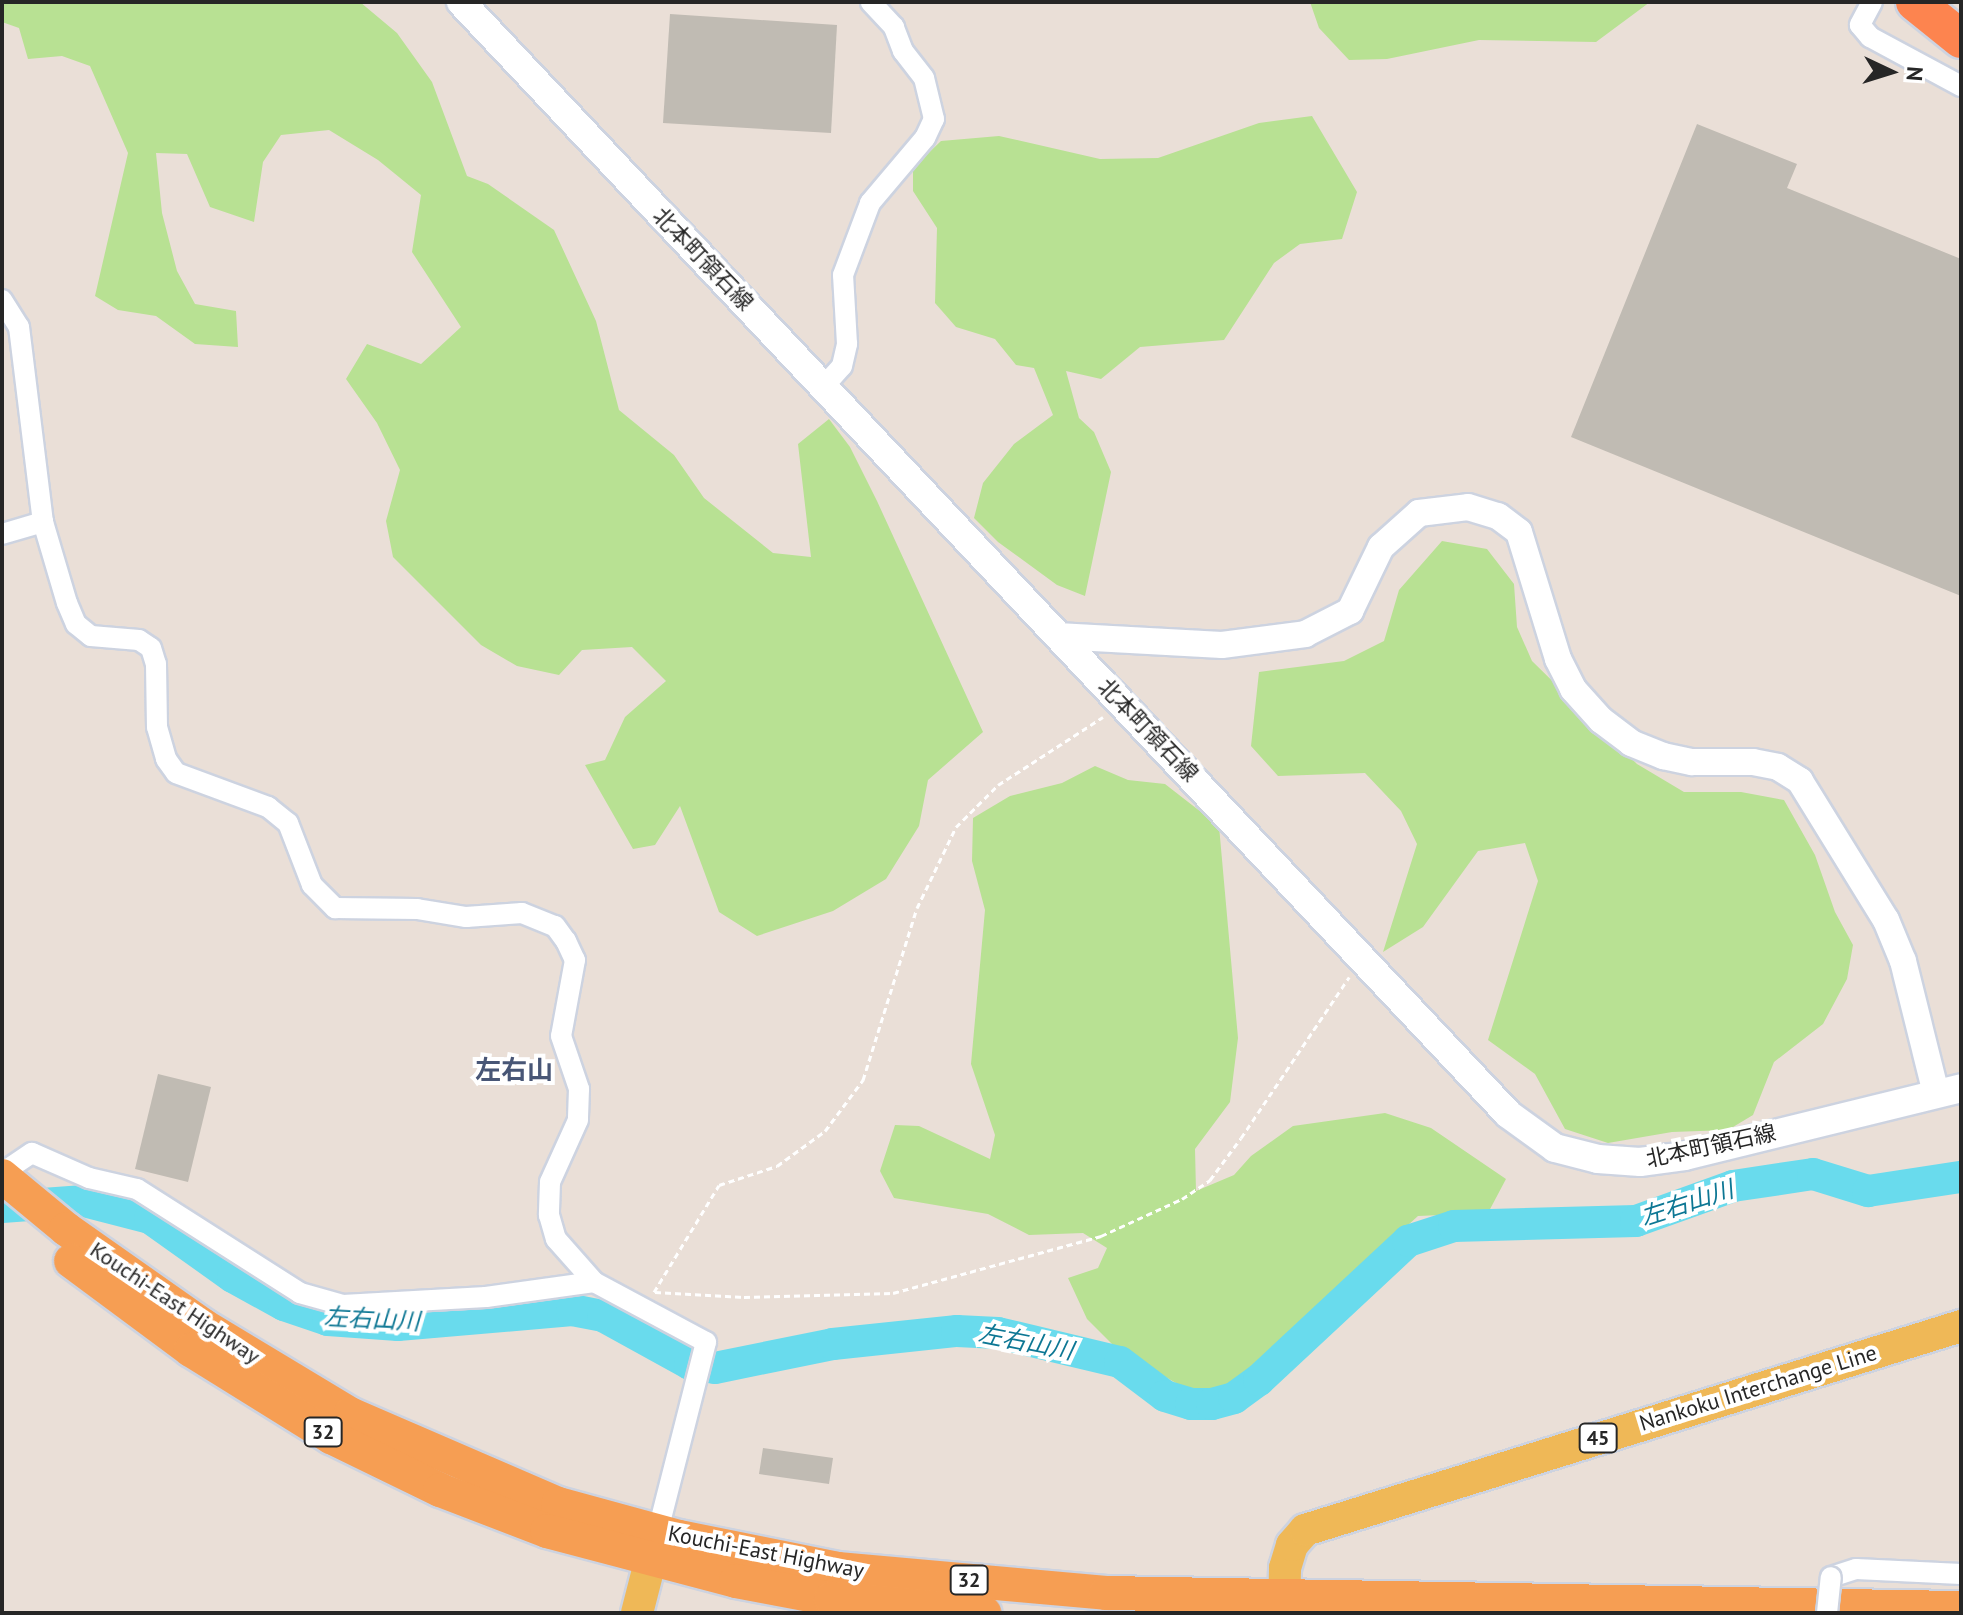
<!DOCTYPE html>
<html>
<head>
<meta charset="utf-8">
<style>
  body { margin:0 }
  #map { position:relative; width:1963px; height:1615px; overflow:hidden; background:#eadfd7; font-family:"PT Sans","Noto Sans JP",sans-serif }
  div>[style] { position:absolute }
  .green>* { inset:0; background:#b8e193 }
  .river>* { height:32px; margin:-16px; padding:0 16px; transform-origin:16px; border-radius:16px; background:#69dbed }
  .building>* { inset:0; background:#c0bbb3 }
  .path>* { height:3px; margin-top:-1.5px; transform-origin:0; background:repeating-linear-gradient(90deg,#fff 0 6px,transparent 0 10px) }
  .roads { filter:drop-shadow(2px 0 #cdd3e0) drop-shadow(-2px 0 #cdd3e0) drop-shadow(0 2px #cdd3e0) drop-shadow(0 -2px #cdd3e0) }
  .minor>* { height:20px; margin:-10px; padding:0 10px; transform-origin:10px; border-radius:10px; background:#fff }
  .tertiary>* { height:26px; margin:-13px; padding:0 13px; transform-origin:13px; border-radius:13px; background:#fff }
  .secondary>* { height:28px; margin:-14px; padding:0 14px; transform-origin:14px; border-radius:14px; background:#fff }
  .primary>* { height:32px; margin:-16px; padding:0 16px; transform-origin:16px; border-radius:16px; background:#efb857 }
  .trunk>* { height:34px; margin:-17px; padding:0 17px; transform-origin:17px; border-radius:17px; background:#f69e53 }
  .motorway>* { height:38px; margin:-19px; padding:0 19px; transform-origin:19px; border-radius:19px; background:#fd844f }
  .bridges { filter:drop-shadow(2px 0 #cdd3e0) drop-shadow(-2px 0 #cdd3e0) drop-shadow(0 2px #cdd3e0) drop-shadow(0 -2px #cdd3e0) }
  .minor-bridge>* { height:20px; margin:-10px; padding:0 10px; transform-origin:10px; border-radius:10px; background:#fff }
  span { translate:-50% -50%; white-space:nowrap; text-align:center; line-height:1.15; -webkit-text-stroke:8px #fff; paint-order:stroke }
  .shield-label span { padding:2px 6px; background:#fff; border:2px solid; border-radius:6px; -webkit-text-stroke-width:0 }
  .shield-label { font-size:20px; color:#262626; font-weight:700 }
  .street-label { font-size:22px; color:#262626 }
  .water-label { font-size:24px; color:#0d7794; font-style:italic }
  .quarter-label { font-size:26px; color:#485676; font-weight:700 }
  .frame { position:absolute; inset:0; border:4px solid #262626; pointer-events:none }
  .north { position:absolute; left:1851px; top:32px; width:80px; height:80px; -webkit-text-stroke:6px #fff; paint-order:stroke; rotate:94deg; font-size:22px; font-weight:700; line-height:32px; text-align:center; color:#262626 }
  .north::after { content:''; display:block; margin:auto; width:28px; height:36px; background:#262626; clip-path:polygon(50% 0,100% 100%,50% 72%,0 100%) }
</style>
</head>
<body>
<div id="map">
  <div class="green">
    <i style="clip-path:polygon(2px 2px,360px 2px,397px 33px,432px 82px,467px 176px,488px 184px,554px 230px,596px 321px,619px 410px,674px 455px,704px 498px,773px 553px,811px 557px,798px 444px,829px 419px,850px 447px,877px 501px,983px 732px,928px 780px,919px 826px,886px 879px,833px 911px,757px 936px,719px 912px,680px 806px,655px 845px,633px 849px,585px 765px,605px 760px,625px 717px,666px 681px,632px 647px,582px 650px,559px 675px,517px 666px,481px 645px,393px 557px,386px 521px,400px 470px,377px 423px,346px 379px,367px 344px,421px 364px,461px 327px,412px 252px,421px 195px,378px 160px,329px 130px,281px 135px,263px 162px,254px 222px,210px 207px,187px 154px,156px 153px,162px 213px,177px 271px,195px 304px,236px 311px,238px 347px,195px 344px,156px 316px,118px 310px,95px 296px,128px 153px,90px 66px,62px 56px,28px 59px,19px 28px,2px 22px)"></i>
    <i style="clip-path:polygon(1310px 2px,1650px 2px,1596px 42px,1479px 40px,1387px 59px,1349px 60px,1319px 28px)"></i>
    <i style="clip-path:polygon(1312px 116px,1357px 192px,1342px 239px,1300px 244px,1274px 263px,1224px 340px,1140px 347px,1101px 379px,1066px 371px,1079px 418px,1094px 432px,1111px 472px,1085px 596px,1057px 585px,998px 542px,974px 518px,983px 483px,1014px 444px,1053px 415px,1034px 368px,1016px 365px,995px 339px,956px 327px,935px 303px,937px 228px,913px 191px,913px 168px,941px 141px,999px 136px,1100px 159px,1158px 158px,1259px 123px)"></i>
    <i style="clip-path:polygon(1442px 541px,1487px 549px,1514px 584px,1517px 627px,1532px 661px,1637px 764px,1684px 792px,1741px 792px,1784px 800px,1815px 855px,1835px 912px,1853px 945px,1847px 979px,1823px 1024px,1774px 1062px,1753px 1115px,1728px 1130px,1672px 1132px,1608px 1143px,1565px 1129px,1535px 1074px,1488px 1040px,1538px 881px,1525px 843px,1478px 851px,1423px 927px,1383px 952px,1417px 844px,1401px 811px,1365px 773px,1278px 776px,1251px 746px,1259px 672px,1344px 661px,1384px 641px,1399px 590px)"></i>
    <i style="clip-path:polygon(1095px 766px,1128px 780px,1165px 784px,1219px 826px,1238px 1038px,1230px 1102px,1195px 1149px,1196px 1191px,1234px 1175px,1251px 1156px,1293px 1126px,1385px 1113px,1431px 1128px,1506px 1179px,1488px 1213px,1418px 1216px,1229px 1387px,1193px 1393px,1116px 1348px,1087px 1319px,1068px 1278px,1098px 1268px,1107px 1248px,1083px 1233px,1029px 1235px,988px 1214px,894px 1198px,880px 1171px,895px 1125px,919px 1126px,990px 1159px,995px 1135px,971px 1064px,985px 910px,972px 861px,973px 818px,1010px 796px,1062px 783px)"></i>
  </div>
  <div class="river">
    <i style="left:2px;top:1207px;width:82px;rotate:-4.2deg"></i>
    <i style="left:84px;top:1201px;width:68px;rotate:14.4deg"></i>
    <i style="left:150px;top:1218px;width:102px;rotate:35.4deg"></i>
    <i style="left:233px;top:1277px;width:58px;rotate:28.8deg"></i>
    <i style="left:284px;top:1305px;width:46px;rotate:18.8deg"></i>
    <i style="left:328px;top:1320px;width:70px;rotate:4.1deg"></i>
    <i style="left:398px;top:1325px;width:175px;rotate:-4.9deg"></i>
    <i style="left:572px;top:1310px;width:32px;rotate:11deg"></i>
    <i style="left:603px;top:1316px;width:99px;rotate:28.9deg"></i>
    <i style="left:690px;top:1364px;width:25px;rotate:9deg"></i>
    <i style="left:715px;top:1368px;width:120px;rotate:-11.5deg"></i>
    <i style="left:833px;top:1344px;width:125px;rotate:-6deg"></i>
    <i style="left:957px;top:1331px;width:41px;rotate:2.8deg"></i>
    <i style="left:998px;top:1333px;width:125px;rotate:13.4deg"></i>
    <i style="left:1120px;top:1362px;width:56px;rotate:37.1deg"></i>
    <i style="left:1165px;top:1396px;width:27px;rotate:17deg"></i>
    <i style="left:1191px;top:1404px;width:21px"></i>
    <i style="left:1212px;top:1404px;width:23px;rotate:-15deg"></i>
    <i style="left:1234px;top:1398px;width:31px;rotate:-36deg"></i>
    <i style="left:1259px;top:1380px;width:204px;rotate:-43deg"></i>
    <i style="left:1408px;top:1241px;width:48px;rotate:-18.1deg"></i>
    <i style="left:1454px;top:1226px;width:182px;rotate:-1.6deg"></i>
    <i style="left:1636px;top:1221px;width:103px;rotate:-19.8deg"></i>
    <i style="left:1733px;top:1186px;width:81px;rotate:-8.5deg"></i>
    <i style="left:1813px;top:1174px;width:58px;rotate:17.2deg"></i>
    <i style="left:1868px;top:1191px;width:94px;rotate:-8.6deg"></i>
  </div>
  <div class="building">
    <i style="clip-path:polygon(670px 14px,837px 25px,831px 133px,663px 123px)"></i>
    <i style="clip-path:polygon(1697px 124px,1797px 164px,1787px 188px,1961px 259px,1961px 596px,1571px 437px)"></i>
    <i style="clip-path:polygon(158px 1074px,211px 1087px,188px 1182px,135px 1169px)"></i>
    <i style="clip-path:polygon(763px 1448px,833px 1458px,829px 1484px,759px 1474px)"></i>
  </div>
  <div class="path">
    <i style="left:654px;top:1292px;width:125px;rotate:-58.7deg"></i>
    <i style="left:719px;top:1185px;width:61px;rotate:-18.1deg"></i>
    <i style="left:777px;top:1166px;width:59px;rotate:-36.1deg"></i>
    <i style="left:825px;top:1131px;width:64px;rotate:-53.3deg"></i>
    <i style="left:863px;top:1080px;width:180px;rotate:-72.6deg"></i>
    <i style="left:917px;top:908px;width:90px;rotate:-64.3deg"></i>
    <i style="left:956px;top:827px;width:59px;rotate:-45deg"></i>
    <i style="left:998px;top:785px;width:125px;rotate:-32.9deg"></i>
    <i style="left:655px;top:1292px;width:89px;rotate:3.2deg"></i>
    <i style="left:744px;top:1297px;width:149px;rotate:-1.5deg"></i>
    <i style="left:893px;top:1293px;width:216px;rotate:-15.3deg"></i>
    <i style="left:1101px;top:1236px;width:89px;rotate:-24.6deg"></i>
    <i style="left:1182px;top:1199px;width:34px;rotate:-34deg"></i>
    <i style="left:1210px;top:1180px;width:52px;rotate:-53.6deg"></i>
    <i style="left:1241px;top:1138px;width:194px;rotate:-56.1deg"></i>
  </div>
  <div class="roads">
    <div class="minor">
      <i style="left:1872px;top:2px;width:26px;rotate:118deg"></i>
      <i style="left:1860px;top:25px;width:16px;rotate:50deg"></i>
      <i style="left:1870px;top:37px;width:103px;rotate:28.3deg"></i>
      <i style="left:2px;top:300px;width:32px;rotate:58deg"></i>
      <i style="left:19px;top:327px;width:196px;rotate:83deg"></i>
      <i style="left:43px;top:522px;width:84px;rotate:73.5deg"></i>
      <i style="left:67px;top:603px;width:23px;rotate:67deg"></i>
      <i style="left:76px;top:624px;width:19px;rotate:39deg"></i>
      <i style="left:91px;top:636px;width:48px;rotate:4.8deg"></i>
      <i style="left:139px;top:640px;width:14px;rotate:34deg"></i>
      <i style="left:151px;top:648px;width:17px;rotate:73deg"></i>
      <i style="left:156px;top:664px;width:63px;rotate:89.1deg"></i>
      <i style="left:157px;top:727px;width:33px;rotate:74deg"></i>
      <i style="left:166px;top:759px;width:17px;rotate:54deg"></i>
      <i style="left:176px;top:773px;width:98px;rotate:20.3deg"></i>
      <i style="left:268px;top:807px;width:26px;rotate:39deg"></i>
      <i style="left:288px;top:823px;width:66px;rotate:68.8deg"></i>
      <i style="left:312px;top:885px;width:33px;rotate:45deg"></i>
      <i style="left:335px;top:908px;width:82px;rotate:0.7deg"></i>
      <i style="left:417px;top:909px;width:50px;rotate:9.3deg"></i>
      <i style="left:466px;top:917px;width:56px;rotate:-4.1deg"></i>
      <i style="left:522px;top:913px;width:35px;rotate:22deg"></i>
      <i style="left:555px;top:926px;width:19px;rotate:54deg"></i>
      <i style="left:566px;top:941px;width:21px;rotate:65deg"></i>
      <i style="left:575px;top:960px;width:77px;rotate:100.4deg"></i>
      <i style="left:561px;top:1036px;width:56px;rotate:71.2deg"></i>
      <i style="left:579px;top:1089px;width:31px;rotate:92deg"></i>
      <i style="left:578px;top:1120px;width:68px;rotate:114.3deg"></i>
      <i style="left:550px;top:1182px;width:33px;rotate:92deg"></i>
      <i style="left:549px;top:1215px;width:25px;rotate:74deg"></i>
      <i style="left:556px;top:1239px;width:57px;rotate:48.5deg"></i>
      <i style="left:594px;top:1282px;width:127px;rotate:28.2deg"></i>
      <i style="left:706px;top:1342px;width:195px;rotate:104.3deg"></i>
      <i style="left:825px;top:385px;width:25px;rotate:-48deg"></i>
      <i style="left:842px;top:366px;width:23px;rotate:-77deg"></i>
      <i style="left:847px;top:344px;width:69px;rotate:-93.3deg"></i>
      <i style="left:843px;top:275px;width:77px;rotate:-69.4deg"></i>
      <i style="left:870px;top:203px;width:85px;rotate:-49.8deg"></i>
      <i style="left:925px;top:138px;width:21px;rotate:-65deg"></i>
      <i style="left:934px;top:119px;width:42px;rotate:-103.7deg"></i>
      <i style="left:924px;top:78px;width:34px;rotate:-128deg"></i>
      <i style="left:903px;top:51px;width:26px;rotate:-111deg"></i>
      <i style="left:894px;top:27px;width:34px;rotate:-133deg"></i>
      <i style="left:2px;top:534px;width:43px;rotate:-16.3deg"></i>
      <i style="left:2px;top:1173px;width:36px;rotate:-34deg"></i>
      <i style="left:32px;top:1153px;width:62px;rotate:23.7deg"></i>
      <i style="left:89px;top:1178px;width:49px;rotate:12.9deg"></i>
      <i style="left:137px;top:1189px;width:193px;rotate:32.5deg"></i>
      <i style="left:300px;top:1293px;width:45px;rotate:15.6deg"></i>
      <i style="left:343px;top:1305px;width:143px;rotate:-3.2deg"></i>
      <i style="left:486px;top:1297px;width:109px;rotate:-7.9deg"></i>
      <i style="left:1831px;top:1577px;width:26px;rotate:-18deg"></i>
      <i style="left:1856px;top:1569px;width:105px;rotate:2.7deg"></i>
    </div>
    <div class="tertiary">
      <i style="left:1057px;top:636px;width:165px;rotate:3.1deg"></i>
      <i style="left:1222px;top:645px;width:84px;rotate:-7.5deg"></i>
      <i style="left:1305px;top:634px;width:51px;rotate:-27.1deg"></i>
      <i style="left:1350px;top:611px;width:71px;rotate:-64.2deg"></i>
      <i style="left:1381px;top:547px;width:51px;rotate:-41.8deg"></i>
      <i style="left:1419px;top:513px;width:49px;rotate:-7deg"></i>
      <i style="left:1468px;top:507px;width:31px;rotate:17deg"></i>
      <i style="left:1498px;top:516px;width:26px;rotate:37deg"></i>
      <i style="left:1519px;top:532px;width:133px;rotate:72.9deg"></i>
      <i style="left:1558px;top:659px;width:34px;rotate:63deg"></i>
      <i style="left:1573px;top:689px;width:42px;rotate:47.9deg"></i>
      <i style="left:1601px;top:720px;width:38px;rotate:37deg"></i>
      <i style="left:1631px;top:743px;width:35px;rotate:22deg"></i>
      <i style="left:1663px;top:756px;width:30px;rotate:12deg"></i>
      <i style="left:1692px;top:762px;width:61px"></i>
      <i style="left:1753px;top:762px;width:25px;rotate:11deg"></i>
      <i style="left:1778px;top:767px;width:26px;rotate:32deg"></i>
      <i style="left:1800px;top:781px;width:163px;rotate:58.3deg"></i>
      <i style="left:1886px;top:920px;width:44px;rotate:67.5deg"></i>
      <i style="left:1903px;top:961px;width:136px;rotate:76deg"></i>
    </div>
    <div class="secondary">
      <i style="left:461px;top:2px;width:1527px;rotate:46.72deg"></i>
      <i style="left:1508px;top:1114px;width:58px;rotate:35.9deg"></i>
      <i style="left:1555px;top:1148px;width:44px;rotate:14.3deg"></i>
      <i style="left:1598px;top:1159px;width:42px;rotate:4.1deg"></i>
      <i style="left:1640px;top:1162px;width:45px;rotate:-7.6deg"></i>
      <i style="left:1685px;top:1156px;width:284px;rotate:-13.8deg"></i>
    </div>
    <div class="primary">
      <i style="left:637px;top:1613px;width:81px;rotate:-75.6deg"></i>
      <i style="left:1284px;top:1613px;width:45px;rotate:-88.7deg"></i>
      <i style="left:1285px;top:1568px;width:24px;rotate:-73deg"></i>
      <i style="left:1292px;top:1545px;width:20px;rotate:-49deg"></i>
      <i style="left:1305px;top:1530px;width:687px;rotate:-17.27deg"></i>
    </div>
    <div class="trunk">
      <i style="left:2px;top:1176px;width:83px;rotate:39.6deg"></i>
      <i style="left:66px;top:1229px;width:169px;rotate:35.1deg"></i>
      <i style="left:204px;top:1326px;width:170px;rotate:31.1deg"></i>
      <i style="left:350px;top:1414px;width:227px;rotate:23.4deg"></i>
      <i style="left:558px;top:1504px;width:125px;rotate:15.3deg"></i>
      <i style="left:679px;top:1537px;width:162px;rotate:11.4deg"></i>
      <i style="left:838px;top:1569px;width:269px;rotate:5.1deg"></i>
      <i style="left:1106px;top:1593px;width:855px;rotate:1.01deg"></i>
      <i style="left:71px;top:1261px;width:149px;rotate:36.6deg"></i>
      <i style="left:191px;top:1350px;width:165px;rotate:31.9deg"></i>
      <i style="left:331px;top:1437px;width:121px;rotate:25.9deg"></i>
      <i style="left:440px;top:1490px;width:115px;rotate:21deg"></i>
      <i style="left:547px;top:1531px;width:196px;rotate:14.8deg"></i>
      <i style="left:736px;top:1581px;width:97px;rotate:10.7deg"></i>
      <i style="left:831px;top:1599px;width:154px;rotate:5.2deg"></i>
    </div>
    <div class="motorway">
      <i style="left:1915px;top:2px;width:59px;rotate:38.8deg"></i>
    </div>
  </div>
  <div class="bridges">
    <div class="minor-bridge">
      <i style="left:1827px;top:1613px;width:36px;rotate:-84deg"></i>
    </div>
  </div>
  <div class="shield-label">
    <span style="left:323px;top:1432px">32</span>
    <span style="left:1598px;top:1438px">45</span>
    <span style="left:969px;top:1580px">32</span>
  </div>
  <div class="street-label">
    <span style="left:703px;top:259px;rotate:46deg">北本町領石線</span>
    <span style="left:1148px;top:730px;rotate:46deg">北本町領石線</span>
    <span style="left:1711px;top:1146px;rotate:-12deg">北本町領石線</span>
    <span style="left:175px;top:1303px;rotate:34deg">Kouchi-East Highway</span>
    <span style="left:1758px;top:1388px;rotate:-17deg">Nankoku Interchange Line</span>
    <span style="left:766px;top:1552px;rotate:11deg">Kouchi-East Highway</span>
  </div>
  <div class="water-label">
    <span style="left:1687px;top:1203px;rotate:-18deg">左右山川</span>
    <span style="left:372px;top:1319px;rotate:3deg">左右山川</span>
    <span style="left:1026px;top:1342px;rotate:11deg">左右山川</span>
  </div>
  <div class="quarter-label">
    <span style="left:514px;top:1070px">左右山</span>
  </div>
  <div class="frame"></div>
  <div class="north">N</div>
</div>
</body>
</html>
